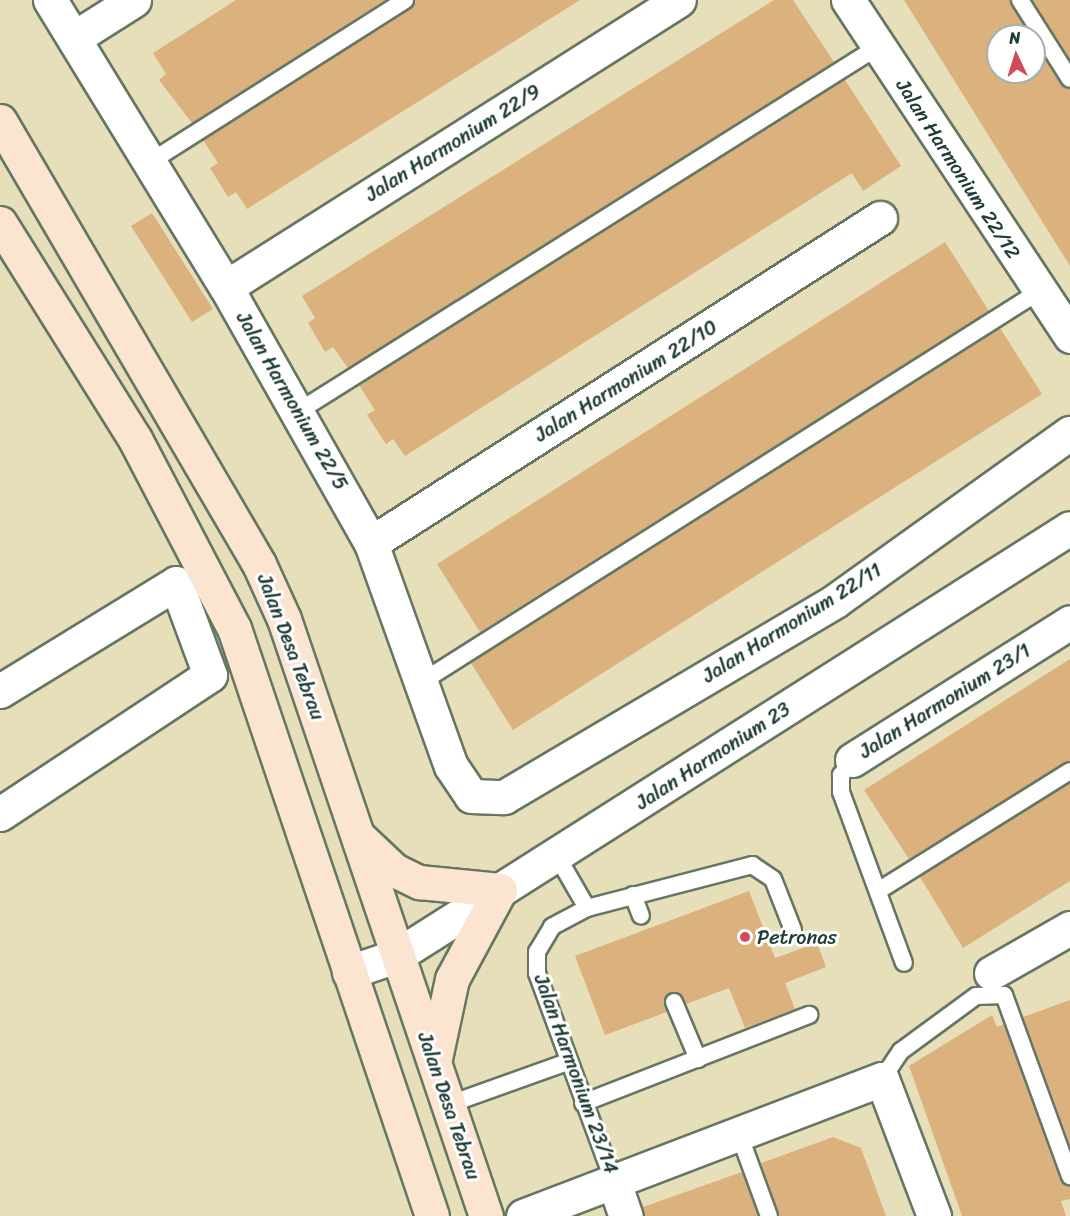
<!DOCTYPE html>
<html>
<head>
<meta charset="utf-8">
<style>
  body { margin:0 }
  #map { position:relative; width:1070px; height:1216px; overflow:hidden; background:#e7dfba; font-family:Sriracha,sans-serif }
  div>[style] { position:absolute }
  .building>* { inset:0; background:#dbb17d }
  .roads { filter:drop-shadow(2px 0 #657663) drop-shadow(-2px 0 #657663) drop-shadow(0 2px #657663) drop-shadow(0 -2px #657663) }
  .lane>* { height:16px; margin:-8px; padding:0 8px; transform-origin:8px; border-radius:8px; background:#fff }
  .street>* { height:33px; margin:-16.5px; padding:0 16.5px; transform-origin:16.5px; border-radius:16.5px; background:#fff }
  .secondary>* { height:33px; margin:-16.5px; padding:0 16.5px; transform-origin:16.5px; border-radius:16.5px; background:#fce5d0 }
  .dots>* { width:16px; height:16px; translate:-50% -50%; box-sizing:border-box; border:3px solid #fff; border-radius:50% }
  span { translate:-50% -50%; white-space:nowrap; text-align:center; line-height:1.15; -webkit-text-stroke:6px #fff; paint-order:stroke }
  .street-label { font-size:20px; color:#1f3d34 }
  .poi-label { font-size:20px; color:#1f3d34 }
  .left { translate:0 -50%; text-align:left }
  .north { position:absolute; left:986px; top:24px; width:60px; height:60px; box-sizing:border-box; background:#fff; border:2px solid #a5b1ae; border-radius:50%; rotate:356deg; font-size:16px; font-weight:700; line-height:24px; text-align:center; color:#1f3d34 }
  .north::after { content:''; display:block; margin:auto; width:21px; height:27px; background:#d1495b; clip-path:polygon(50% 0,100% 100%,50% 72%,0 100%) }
</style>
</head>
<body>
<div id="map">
  <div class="building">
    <i style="clip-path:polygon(236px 0,385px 0,192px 123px,159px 80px,166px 74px,153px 53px)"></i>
    <i style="clip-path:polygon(415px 0,580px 0,247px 209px,236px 192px,228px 197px,210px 168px,218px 163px,203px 140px,411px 9px)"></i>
    <i style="clip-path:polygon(774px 0,793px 0,834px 62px,348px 368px,333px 347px,325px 352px,308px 323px,315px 318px,302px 296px)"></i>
    <i style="clip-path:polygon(904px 0,1010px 0,1030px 36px,998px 36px,998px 72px,1034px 72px,1034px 42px,1070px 89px,1070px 266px)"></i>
    <i style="clip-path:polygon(1032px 0,1070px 0,1070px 59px)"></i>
    <i style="clip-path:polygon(845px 80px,901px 166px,863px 191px,852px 173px,405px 456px,393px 439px,386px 444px,367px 415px,375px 410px,359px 385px)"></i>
    <i style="clip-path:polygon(152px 213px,213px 309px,192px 322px,131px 226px)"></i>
    <i style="clip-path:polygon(945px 242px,989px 311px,480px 632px,437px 564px)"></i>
    <i style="clip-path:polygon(1000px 328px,1042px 394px,513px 730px,471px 663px)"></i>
    <i style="clip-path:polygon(1070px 659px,1070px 761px,909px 859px,864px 790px)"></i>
    <i style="clip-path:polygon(1070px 783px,1070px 881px,963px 948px,920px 877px)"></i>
    <i style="clip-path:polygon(749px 891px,775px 958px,817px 943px,826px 967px,785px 983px,795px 1009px,745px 1028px,729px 988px,686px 1004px,675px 992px,664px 1000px,667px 1012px,605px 1035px,575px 956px)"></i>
    <i style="clip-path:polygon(1070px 1000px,1070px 1145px,1023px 1017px)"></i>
    <i style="clip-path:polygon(992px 1015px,997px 1027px,1004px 1024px,1060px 1180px,1070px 1186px,1070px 1199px,1061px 1201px,1066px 1216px,962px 1216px,909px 1066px)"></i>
    <i style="clip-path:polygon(833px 1137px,861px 1148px,886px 1216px,779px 1216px,761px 1163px)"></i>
    <i style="clip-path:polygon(742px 1172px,758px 1216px,644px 1216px,643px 1207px)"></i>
  </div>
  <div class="roads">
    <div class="lane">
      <i style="left:1020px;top:0;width:93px;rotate:57.7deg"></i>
      <i style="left:150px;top:162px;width:302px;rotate:-32.4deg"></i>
      <i style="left:299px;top:411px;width:685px;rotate:-32.18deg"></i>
      <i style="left:420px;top:683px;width:731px;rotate:-32.32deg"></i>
      <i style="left:852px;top:760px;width:19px;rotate:126deg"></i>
      <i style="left:841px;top:775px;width:17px;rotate:90deg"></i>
      <i style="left:841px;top:792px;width:182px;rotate:69.8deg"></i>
      <i style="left:557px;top:856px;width:60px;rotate:60deg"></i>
      <i style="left:587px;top:908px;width:40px;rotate:152deg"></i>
      <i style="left:552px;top:927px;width:29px;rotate:121deg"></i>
      <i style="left:537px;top:952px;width:21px;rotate:90deg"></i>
      <i style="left:537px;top:973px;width:223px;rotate:69.8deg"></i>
      <i style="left:878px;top:891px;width:226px;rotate:-32deg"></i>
      <i style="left:633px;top:895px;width:22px;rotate:69deg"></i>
      <i style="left:587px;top:908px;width:171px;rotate:-14.6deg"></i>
      <i style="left:752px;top:865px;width:25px;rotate:34deg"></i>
      <i style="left:773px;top:879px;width:55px;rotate:68.6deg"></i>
      <i style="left:674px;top:1002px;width:62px;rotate:67.2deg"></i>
      <i style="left:882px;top:1079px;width:34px;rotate:-56deg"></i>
      <i style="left:901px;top:1051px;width:93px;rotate:-36.3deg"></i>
      <i style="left:976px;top:996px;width:28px;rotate:-2deg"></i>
      <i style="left:1004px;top:995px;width:193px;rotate:70deg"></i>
      <i style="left:583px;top:1103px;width:243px;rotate:-21.3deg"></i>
      <i style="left:450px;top:1104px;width:124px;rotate:-19.7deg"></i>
      <i style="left:739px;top:1134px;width:87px;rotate:69.9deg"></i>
    </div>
    <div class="street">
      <i style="left:50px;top:0;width:337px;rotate:58.5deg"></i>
      <i style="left:226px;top:287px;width:294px;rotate:60.5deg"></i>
      <i style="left:371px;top:543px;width:237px;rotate:70.3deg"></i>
      <i style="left:451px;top:766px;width:36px;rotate:56deg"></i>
      <i style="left:471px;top:796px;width:33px;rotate:2deg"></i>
      <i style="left:504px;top:797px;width:385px;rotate:-30.6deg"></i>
      <i style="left:835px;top:601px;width:289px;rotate:-35.6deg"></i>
      <i style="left:848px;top:0;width:403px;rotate:56.5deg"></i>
      <i style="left:74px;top:38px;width:71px;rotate:-32.3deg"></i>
      <i style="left:226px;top:287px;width:536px;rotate:-32.36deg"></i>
      <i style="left:371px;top:543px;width:604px;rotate:-32.56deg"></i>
      <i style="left:0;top:691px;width:206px;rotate:-31.5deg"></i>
      <i style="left:176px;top:583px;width:98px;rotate:69.7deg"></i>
      <i style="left:210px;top:675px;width:252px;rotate:146.5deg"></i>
      <i style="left:852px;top:760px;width:258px;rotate:-32.3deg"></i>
      <i style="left:349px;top:972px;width:50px;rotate:-18.8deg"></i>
      <i style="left:396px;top:956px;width:798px;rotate:-32.42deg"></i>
      <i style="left:991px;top:973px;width:91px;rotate:-29.7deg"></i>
      <i style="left:614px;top:1182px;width:36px;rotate:71deg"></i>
      <i style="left:523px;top:1216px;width:384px;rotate:-20.9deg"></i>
      <i style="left:882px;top:1079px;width:147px;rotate:69.2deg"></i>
    </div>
    <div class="secondary">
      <i style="left:0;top:121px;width:513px;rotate:59.69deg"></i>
      <i style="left:259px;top:564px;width:60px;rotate:65.6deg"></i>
      <i style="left:284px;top:619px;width:630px;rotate:71.31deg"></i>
      <i style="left:0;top:223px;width:255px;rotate:58deg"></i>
      <i style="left:135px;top:439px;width:213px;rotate:62.4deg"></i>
      <i style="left:234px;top:628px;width:620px;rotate:71.39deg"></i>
      <i style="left:359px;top:837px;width:48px;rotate:43.3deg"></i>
      <i style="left:394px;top:870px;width:28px;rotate:26deg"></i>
      <i style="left:419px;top:882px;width:81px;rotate:5.6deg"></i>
      <i style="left:500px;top:890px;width:101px;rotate:118.3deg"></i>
      <i style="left:452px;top:979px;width:81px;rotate:102.1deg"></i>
    </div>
  </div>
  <div class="dots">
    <i style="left:745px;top:937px;background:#d1495b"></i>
  </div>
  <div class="street-label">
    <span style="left:453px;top:143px;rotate:-32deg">Jalan Harmonium 22/9</span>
    <span style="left:958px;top:169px;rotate:57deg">Jalan Harmonium 22/12</span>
    <span style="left:626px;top:381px;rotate:-32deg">Jalan Harmonium 22/10</span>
    <span style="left:292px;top:401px;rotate:60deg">Jalan Harmonium 22/5</span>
    <span style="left:792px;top:623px;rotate:-32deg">Jalan Harmonium 22/11</span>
    <span style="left:291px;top:647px;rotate:69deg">Jalan Desa Tebrau</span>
    <span style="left:945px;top:701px;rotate:-32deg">Jalan Harmonium 23/1</span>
    <span style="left:713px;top:756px;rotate:-33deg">Jalan Harmonium 23</span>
    <span style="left:576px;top:1074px;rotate:70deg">Jalan Harmonium 23/14</span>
    <span style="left:449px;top:1106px;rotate:71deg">Jalan Desa Tebrau</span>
  </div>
  <div class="poi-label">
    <span class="left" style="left:757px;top:937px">Petronas</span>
  </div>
  <div class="north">N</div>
</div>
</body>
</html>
